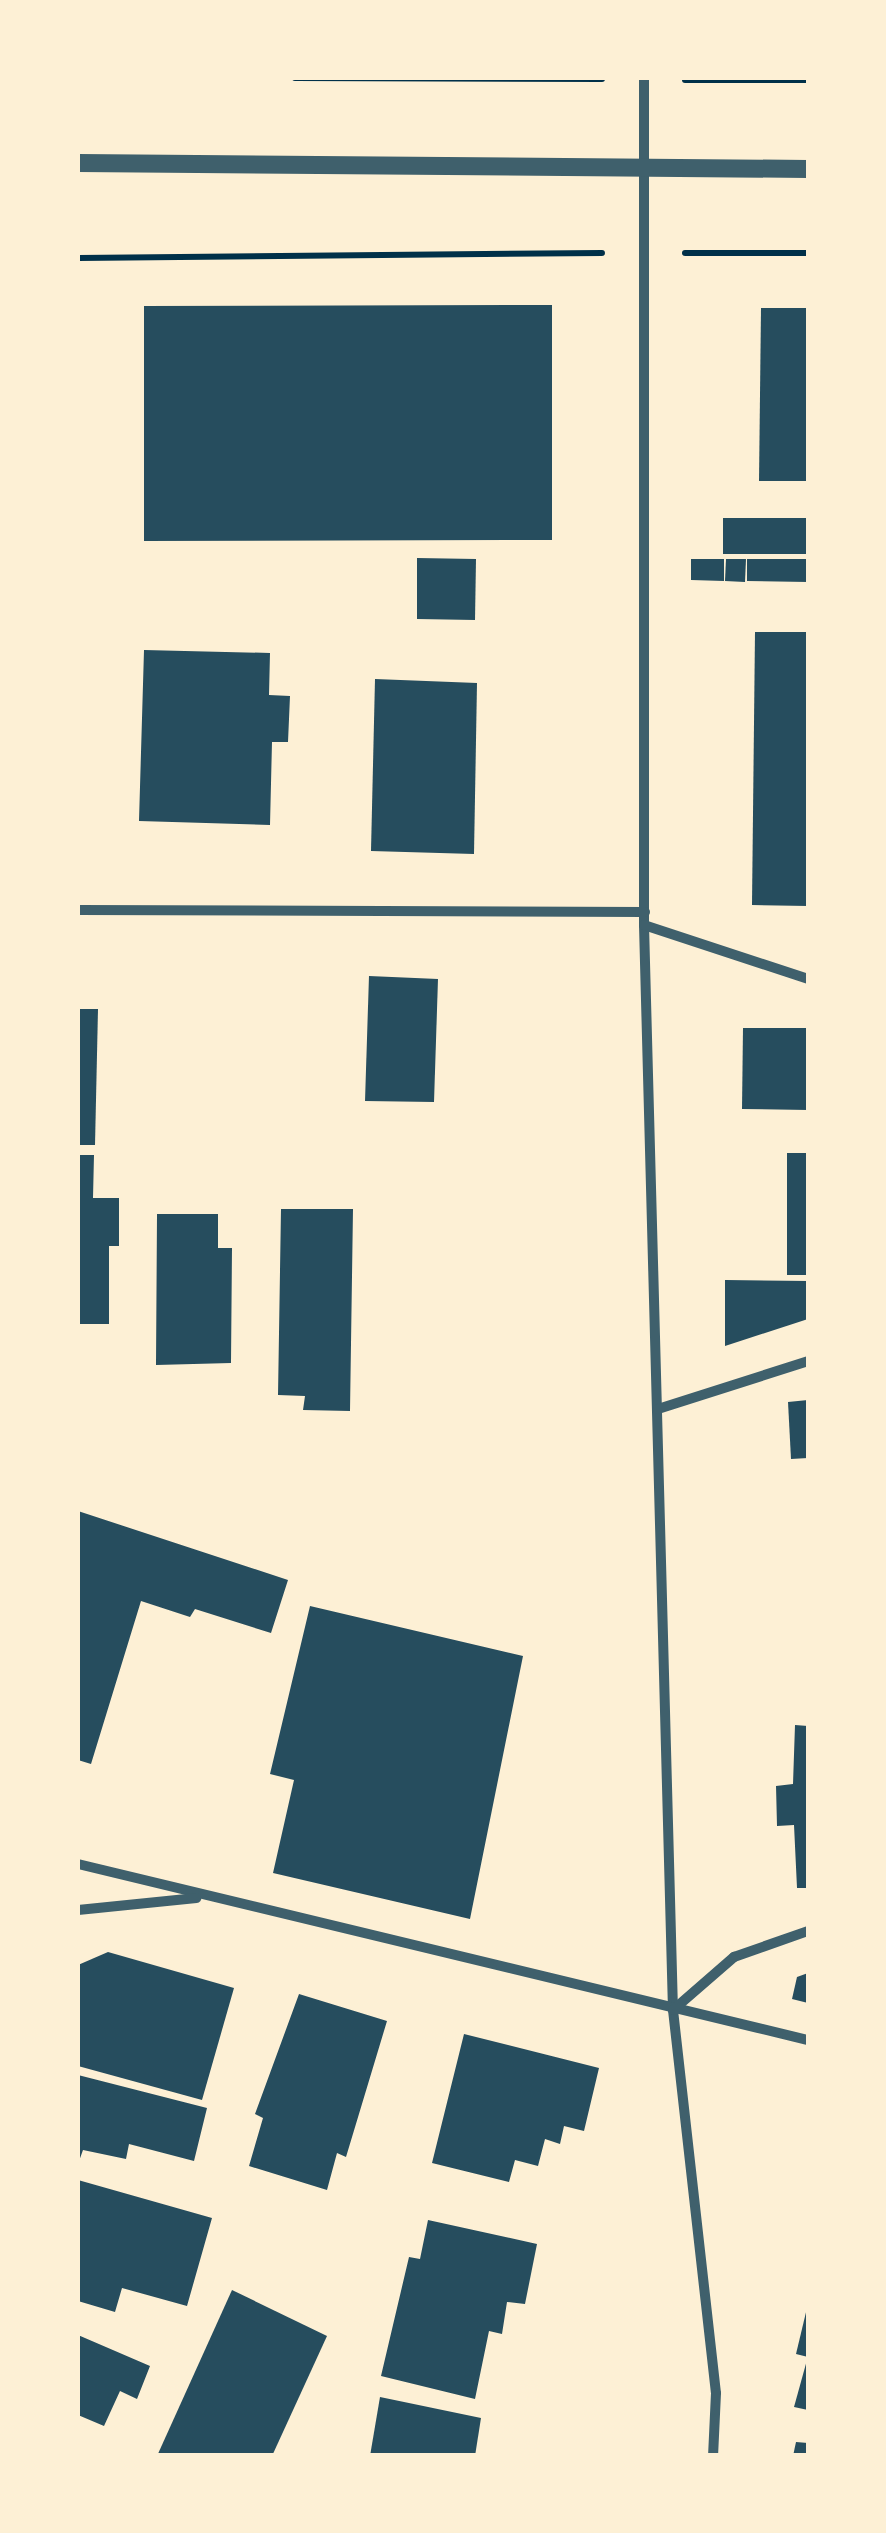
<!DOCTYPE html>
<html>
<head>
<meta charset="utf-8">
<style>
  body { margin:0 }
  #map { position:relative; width:886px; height:2533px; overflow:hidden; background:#fdf0d5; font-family:"PT Sans",sans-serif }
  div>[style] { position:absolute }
  .building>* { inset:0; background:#264d5e }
  .path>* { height:6px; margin:-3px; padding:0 3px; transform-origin:3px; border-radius:3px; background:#003049 }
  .minor>* { height:10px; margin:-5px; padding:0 5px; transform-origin:5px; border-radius:5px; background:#3f606c }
  .tertiary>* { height:18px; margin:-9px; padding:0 9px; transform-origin:9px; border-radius:9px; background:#3f606c }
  span { translate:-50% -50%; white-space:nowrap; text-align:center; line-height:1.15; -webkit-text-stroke:8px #fdf0d5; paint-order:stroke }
  .frame { position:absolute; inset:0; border:80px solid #fdf0d5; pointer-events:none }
</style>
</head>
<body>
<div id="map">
  <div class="building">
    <i style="clip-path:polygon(552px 305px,552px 540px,144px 541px,144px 306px)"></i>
    <i style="clip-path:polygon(761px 308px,808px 308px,808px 481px,759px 481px)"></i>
    <i style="clip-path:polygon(723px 518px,808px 518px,808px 554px,723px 554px)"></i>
    <i style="clip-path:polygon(417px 558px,476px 559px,475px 620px,417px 619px)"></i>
    <i style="clip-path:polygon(691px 559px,724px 559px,724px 581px,691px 580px)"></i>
    <i style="clip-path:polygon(726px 559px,746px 559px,745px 582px,725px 581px)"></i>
    <i style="clip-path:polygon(747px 559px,808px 559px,808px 582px,747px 581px)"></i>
    <i style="clip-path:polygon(755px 632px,808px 632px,808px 906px,752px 905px)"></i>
    <i style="clip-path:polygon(144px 650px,270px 653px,269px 695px,290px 696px,288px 742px,272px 742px,270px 825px,139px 821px)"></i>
    <i style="clip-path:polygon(375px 679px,477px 683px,474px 854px,371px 851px)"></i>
    <i style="clip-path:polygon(369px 976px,438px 979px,434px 1102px,365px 1101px)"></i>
    <i style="clip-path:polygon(78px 1009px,98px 1009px,95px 1145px,78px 1145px)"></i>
    <i style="clip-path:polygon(743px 1028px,808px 1028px,808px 1110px,742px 1109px)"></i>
    <i style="clip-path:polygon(787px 1153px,808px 1153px,808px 1275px,787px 1275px)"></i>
    <i style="clip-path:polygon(78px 1155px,94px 1155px,93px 1198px,119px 1198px,119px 1246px,109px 1246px,109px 1324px,78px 1324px)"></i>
    <i style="clip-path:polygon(281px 1209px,353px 1209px,350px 1411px,303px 1410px,305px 1396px,278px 1395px)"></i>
    <i style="clip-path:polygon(157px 1214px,218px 1214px,218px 1248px,232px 1248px,231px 1363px,156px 1365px)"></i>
    <i style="clip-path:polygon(725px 1280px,808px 1281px,808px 1319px,725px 1346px)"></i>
    <i style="clip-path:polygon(808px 1400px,808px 1458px,791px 1459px,788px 1402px)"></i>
    <i style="clip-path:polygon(78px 1511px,288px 1580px,271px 1633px,195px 1609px,190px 1617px,141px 1601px,91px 1764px,78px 1760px)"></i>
    <i style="clip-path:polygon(310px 1606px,523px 1656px,470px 1919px,273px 1873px,294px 1780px,270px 1774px)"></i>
    <i style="clip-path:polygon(795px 1725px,808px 1726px,808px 1888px,797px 1888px,794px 1825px,777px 1826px,776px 1786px,793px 1784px)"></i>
    <i style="clip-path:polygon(108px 1952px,234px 1988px,202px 2100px,78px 2066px,78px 1965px)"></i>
    <i style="clip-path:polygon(808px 1973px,808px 2003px,792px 1999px,797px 1977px)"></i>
    <i style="clip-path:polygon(299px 1994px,387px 2021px,346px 2157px,337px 2153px,327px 2190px,249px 2166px,263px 2118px,255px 2114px)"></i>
    <i style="clip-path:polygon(464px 2034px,599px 2068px,584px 2131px,564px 2126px,560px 2144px,545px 2139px,538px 2166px,515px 2160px,509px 2182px,432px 2163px)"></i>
    <i style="clip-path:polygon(78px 2075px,207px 2108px,194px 2161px,129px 2144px,126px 2159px,83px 2150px,78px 2164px)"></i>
    <i style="clip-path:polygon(78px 2180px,212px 2218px,187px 2306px,122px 2288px,115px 2312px,78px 2301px)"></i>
    <i style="clip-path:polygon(428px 2220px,537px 2244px,525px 2304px,507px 2302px,502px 2334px,489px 2331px,475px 2399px,381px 2376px,409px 2257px,420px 2259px)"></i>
    <i style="clip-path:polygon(232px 2290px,327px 2336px,272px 2456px,157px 2456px)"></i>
    <i style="clip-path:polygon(807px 2308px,808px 2308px,808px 2357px,796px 2354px)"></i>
    <i style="clip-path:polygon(78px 2335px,150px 2366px,137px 2399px,120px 2391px,104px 2426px,78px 2415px)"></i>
    <i style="clip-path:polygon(807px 2360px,808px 2360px,808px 2410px,794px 2407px)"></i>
    <i style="clip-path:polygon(380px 2397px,481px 2418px,475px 2456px,370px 2456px)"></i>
    <i style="clip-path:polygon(796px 2442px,808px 2443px,808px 2456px,793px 2456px)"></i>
  </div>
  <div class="path">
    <i style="left:295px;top:78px;width:307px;rotate:0.2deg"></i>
    <i style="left:685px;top:80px;width:123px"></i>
    <i style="left:685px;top:253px;width:123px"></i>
    <i style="left:78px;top:258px;width:524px;rotate:-0.55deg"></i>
  </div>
  <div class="minor">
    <i style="left:644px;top:78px;width:847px;rotate:90deg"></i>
    <i style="left:644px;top:925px;width:1085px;rotate:88.47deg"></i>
    <i style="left:673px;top:2010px;width:385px;rotate:83.6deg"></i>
    <i style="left:716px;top:2393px;width:63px;rotate:92.7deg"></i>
    <i style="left:78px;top:910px;width:567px;rotate:0.2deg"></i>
    <i style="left:644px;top:925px;width:173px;rotate:18.2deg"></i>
    <i style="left:658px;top:1409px;width:157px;rotate:-17.7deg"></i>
    <i style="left:78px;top:1864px;width:751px;rotate:13.56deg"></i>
    <i style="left:78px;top:1910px;width:119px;rotate:-5.8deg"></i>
    <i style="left:673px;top:2010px;width:81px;rotate:-41deg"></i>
    <i style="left:734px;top:1957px;width:78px;rotate:-19.4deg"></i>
  </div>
  <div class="tertiary">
    <i style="left:78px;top:163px;width:730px;rotate:0.47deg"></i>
  </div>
  <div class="frame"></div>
</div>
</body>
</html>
